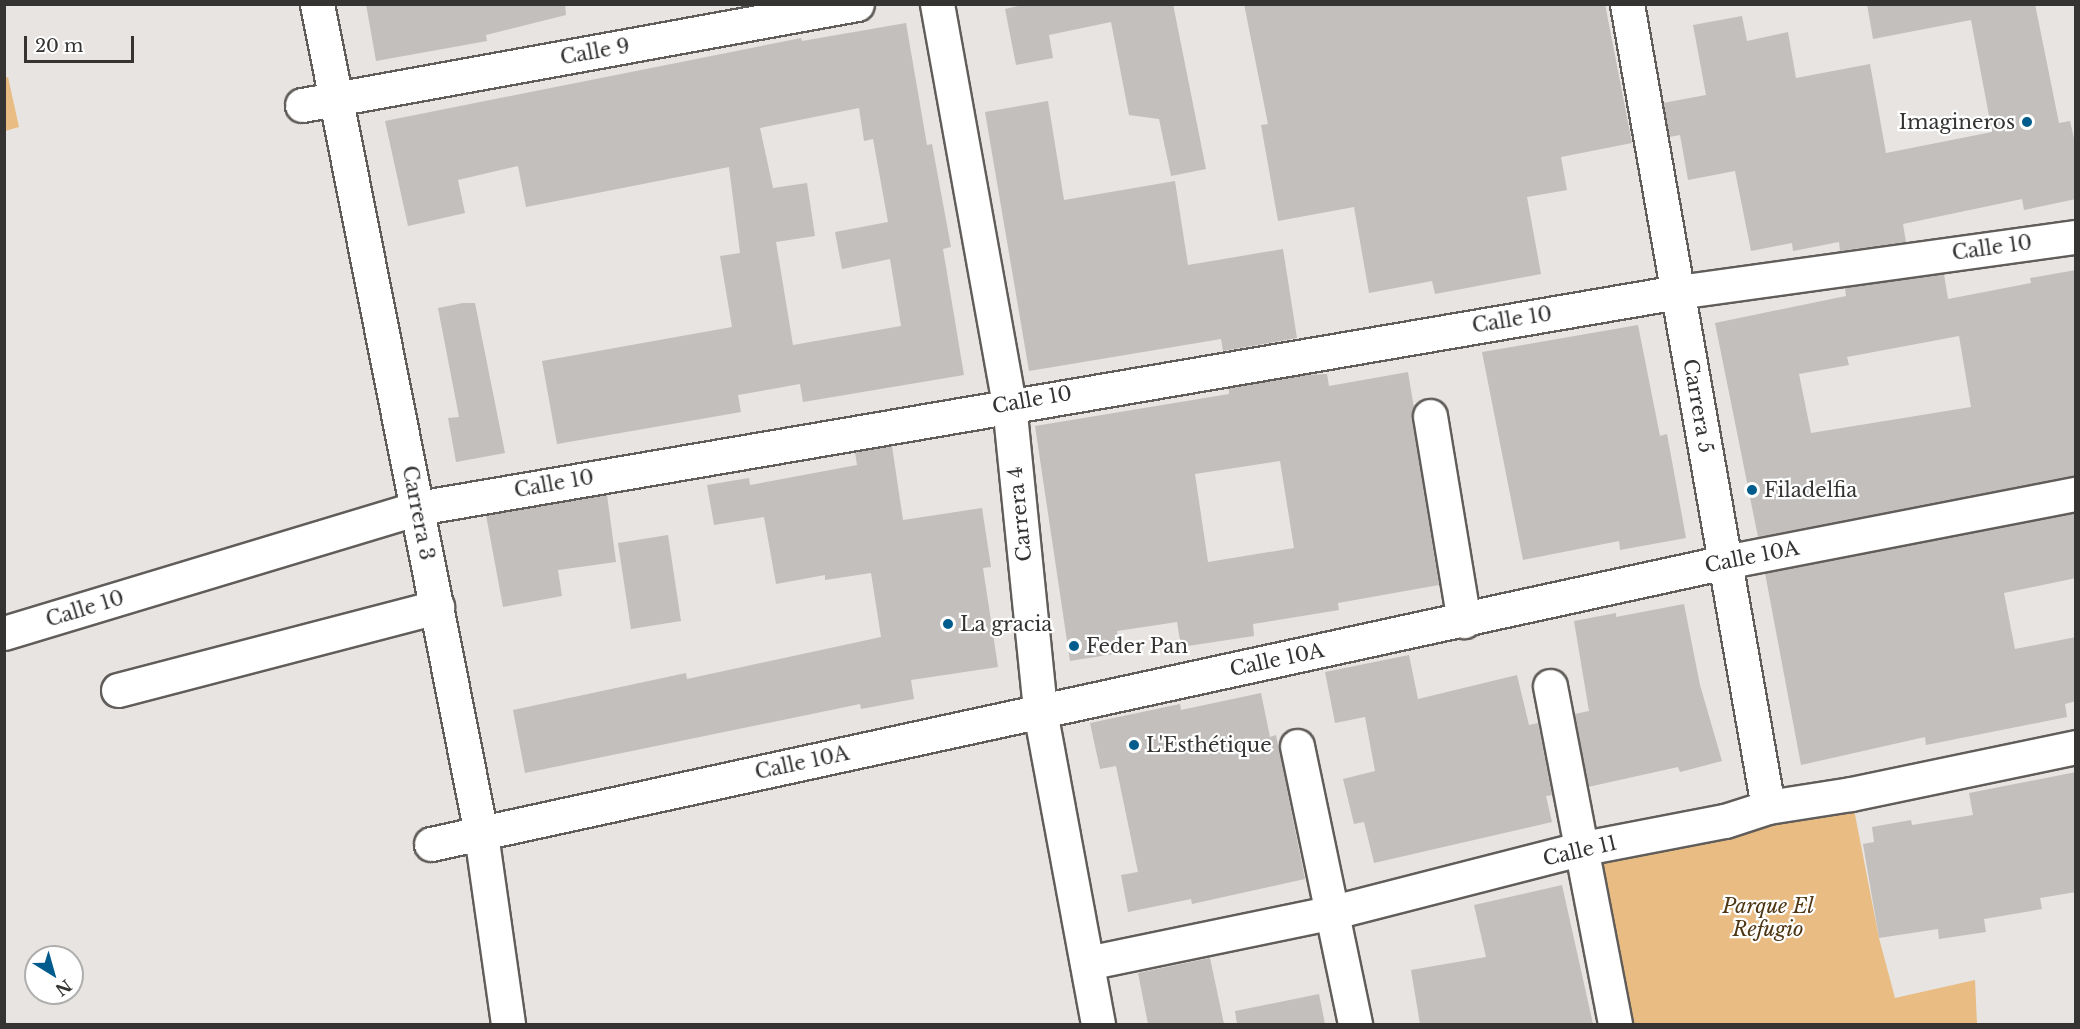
<!DOCTYPE html>
<html>
<head>
<meta charset="utf-8">
<style>
  body { margin:0 }
  #map { position:relative; width:2080px; height:1029px; overflow:hidden; background:#e7e4e1; font-family:"Libre Baskerville",serif }
  div>[style] { position:absolute }
  .green>* { inset:0; background:#e8bc82 }
  .building>* { inset:0; background:#c2bfbc }
  .roads { filter:drop-shadow(2px 0 #605d5a) drop-shadow(-2px 0 #605d5a) drop-shadow(0 2px #605d5a) drop-shadow(0 -2px #605d5a) }
  .minor>* { height:33px; margin:-16.5px; padding:0 16.5px; transform-origin:16.5px; border-radius:16.5px; background:#fff }
  .dots>* { width:16px; height:16px; translate:-50% -50%; box-sizing:border-box; border:3px solid #fff; border-radius:50% }
  span { translate:-50% -50%; white-space:nowrap; text-align:center; line-height:1.15; -webkit-text-stroke:4.5px #fff; paint-order:stroke }
  .street-label { font-size:20px; color:#353433 }
  .poi-label { font-size:20px; color:#353433 }
  .right { translate:-100% -50%; text-align:right }
  .left { translate:0 -50%; text-align:left }
  .park-label { font-size:20px; color:#4e3613; font-style:italic }
  .frame { position:absolute; inset:0; border:6px solid #353433; pointer-events:none }
  .north { position:absolute; left:24px; top:945px; width:60px; height:60px; box-sizing:border-box; background:#fff; border:2px solid #aeaead; border-radius:50%; rotate:143deg; font-size:16px; font-weight:700; line-height:24px; text-align:center; color:#353433 }
  .north::after { content:''; display:block; margin:auto; width:21px; height:27px; background:#005c8d; clip-path:polygon(50% 0,100% 100%,50% 72%,0 100%) }
  .scale { position:absolute; left:24px; top:36px; width:110px; height:27px; box-sizing:border-box; border:3px solid #353433; border-top:0; padding-left:8px; font-size:18px; line-height:21px; white-space:nowrap; color:#353433; -webkit-text-stroke:4px #fff; paint-order:stroke }
</style>
</head>
<body>
<div id="map">
  <div class="green">
    <i style="clip-path:polygon(8px 77px,19px 127px,5px 131px,5px 78px)"></i>
    <i style="clip-path:polygon(1851px 794px,1879px 938px,1895px 998px,1975px 980px,1977px 1024px,1615px 1024px,1579px 849px)"></i>
  </div>
  <div class="building">
    <i style="clip-path:polygon(366px 4px,565px 4px,566px 15px,486px 35px,487px 41px,376px 61px)"></i>
    <i style="clip-path:polygon(1027px 4px,1173px 4px,1206px 169px,1171px 176px,1159px 119px,1129px 115px,1111px 22px,1049px 35px,1053px 58px,1016px 65px,1005px 9px)"></i>
    <i style="clip-path:polygon(1244px 4px,1605px 4px,1632px 143px,1561px 157px,1567px 190px,1527px 197px,1541px 274px,1435px 294px,1432px 281px,1369px 293px,1354px 207px,1278px 221px,1261px 125px,1268px 124px)"></i>
    <i style="clip-path:polygon(1867px 4px,2035px 4px,2059px 123px,2070px 121px,2076px 147px,2076px 199px,2024px 210px,2022px 199px,1903px 224px,1906px 242px,1840px 251px,1839px 242px,1793px 251px,1792px 243px,1751px 251px,1735px 171px,1688px 180px,1680px 135px,1669px 137px,1663px 103px,1706px 95px,1693px 25px,1742px 16px,1747px 41px,1788px 32px,1796px 78px,1870px 64px,1886px 153px,1992px 132px,1971px 20px,1873px 39px)"></i>
    <i style="clip-path:polygon(evenodd,906px 23px,927px 145px,932px 144px,951px 247px,943px 249px,964px 375px,803px 402px,800px 384px,738px 395px,741px 412px,557px 444px,542px 361px,732px 327px,720px 256px,740px 253px,729px 167px,526px 207px,518px 166px,458px 180px,465px 213px,408px 226px,385px 121px,801px 38px,802px 41px,906px 23px,859px 108px,864px 141px,873px 139px,888px 222px,835px 232px,842px 269px,890px 259px,901px 326px,793px 345px,776px 242px,815px 236px,807px 183px,773px 188px,760px 128px,859px 108px)"></i>
    <i style="clip-path:polygon(1048px 101px,1064px 200px,1175px 181px,1188px 265px,1283px 249px,1297px 338px,1223px 351px,1221px 339px,1029px 371px,985px 112px)"></i>
    <i style="clip-path:polygon(evenodd,2076px 270px,2076px 476px,1758px 537px,1715px 323px,1846px 296px,1845px 288px,1944px 274px,1948px 299px,2031px 283px,2030px 278px,2076px 270px,1959px 336px,1971px 407px,1811px 433px,1799px 374px,1849px 365px,1847px 357px,1959px 336px)"></i>
    <i style="clip-path:polygon(463px 303px,475px 303px,505px 453px,456px 462px,448px 418px,459px 417px,438px 308px)"></i>
    <i style="clip-path:polygon(1638px 325px,1660px 436px,1667px 434px,1686px 538px,1620px 550px,1619px 541px,1523px 560px,1482px 352px)"></i>
    <i style="clip-path:polygon(evenodd,1408px 372px,1414px 408px,1412px 419px,1439px 585px,1338px 603px,1339px 610px,1253px 624px,1254px 636px,1181px 647px,1177px 622px,1117px 631px,1120px 653px,1070px 661px,1035px 426px,1229px 394px,1229px 388px,1303px 375px,1327px 374px,1329px 386px,1408px 372px,1280px 461px,1294px 548px,1208px 562px,1195px 474px,1280px 461px)"></i>
    <i style="clip-path:polygon(892px 446px,903px 520px,982px 508px,991px 567px,983px 568px,998px 667px,911px 680px,914px 699px,861px 709px,860px 704px,525px 773px,513px 710px,686px 673px,687px 679px,881px 637px,871px 573px,825px 580px,825px 575px,776px 584px,764px 517px,714px 525px,707px 485px,749px 478px,750px 485px,857px 465px,855px 452px)"></i>
    <i style="clip-path:polygon(607px 495px,616px 562px,558px 570px,562px 596px,503px 607px,486px 515px)"></i>
    <i style="clip-path:polygon(2076px 513px,2076px 578px,2004px 593px,2015px 649px,2076px 637px,2076px 701px,2065px 704px,2067px 717px,1926px 745px,1925px 737px,1801px 765px,1765px 573px)"></i>
    <i style="clip-path:polygon(668px 535px,681px 621px,631px 629px,618px 543px)"></i>
    <i style="clip-path:polygon(1684px 604px,1700px 685px,1722px 761px,1680px 772px,1678px 767px,1588px 787px,1575px 714px,1589px 711px,1574px 621px,1616px 613px,1616px 617px)"></i>
    <i style="clip-path:polygon(1409px 655px,1418px 699px,1517px 675px,1529px 725px,1538px 723px,1552px 795px,1546px 796px,1552px 822px,1374px 863px,1364px 822px,1354px 824px,1343px 779px,1375px 771px,1365px 717px,1335px 723px,1325px 672px)"></i>
    <i style="clip-path:polygon(1261px 693px,1270px 737px,1276px 735px,1305px 879px,1192px 904px,1191px 899px,1128px 912px,1121px 875px,1138px 872px,1116px 766px,1100px 769px,1090px 723px,1180px 704px,1181px 710px)"></i>
    <i style="clip-path:polygon(2076px 772px,2076px 892px,2040px 898px,2042px 909px,1984px 919px,1986px 932px,1939px 939px,1938px 929px,1879px 938px,1863px 844px,1874px 842px,1872px 827px,1911px 820px,1912px 825px,1973px 815px,1969px 793px)"></i>
    <i style="clip-path:polygon(1562px 885px,1593px 1024px,1420px 1024px,1411px 970px,1486px 957px,1474px 905px)"></i>
    <i style="clip-path:polygon(1210px 958px,1224px 1024px,1148px 1024px,1138px 973px)"></i>
    <i style="clip-path:polygon(1319px 994px,1325px 1024px,1237px 1024px,1235px 1011px)"></i>
  </div>
  <div class="roads">
    <div class="minor">
      <i style="left:317px;top:4px;width:846px;rotate:78.82deg"></i>
      <i style="left:481px;top:834px;width:192px;rotate:81.9deg"></i>
      <i style="left:937px;top:4px;width:406px;rotate:79.8deg"></i>
      <i style="left:1009px;top:404px;width:309px;rotate:84.2deg"></i>
      <i style="left:1040px;top:711px;width:318px;rotate:79.5deg"></i>
      <i style="left:1627px;top:4px;width:815px;rotate:80.04deg"></i>
      <i style="left:302px;top:105px;width:564px;rotate:-10.31deg"></i>
      <i style="left:1430px;top:416px;width:208px;rotate:80.6deg"></i>
      <i style="left:4px;top:633px;width:432px;rotate:-16.8deg"></i>
      <i style="left:418px;top:508px;width:1278px;rotate:-9.73deg"></i>
      <i style="left:1678px;top:292px;width:402px;rotate:-7.9deg"></i>
      <i style="left:1550px;top:686px;width:344px;rotate:79.1deg"></i>
      <i style="left:118px;top:690px;width:330px;rotate:-14.6deg"></i>
      <i style="left:1297px;top:746px;width:284px;rotate:78.2deg"></i>
      <i style="left:431px;top:844px;width:1324px;rotate:-12.29deg"></i>
      <i style="left:1725px;top:562px;width:358px;rotate:-11deg"></i>
      <i style="left:1087px;top:963px;width:252px;rotate:-11.7deg"></i>
      <i style="left:1334px;top:912px;width:253px;rotate:-14.4deg"></i>
      <i style="left:1579px;top:849px;width:149px;rotate:-10.9deg"></i>
      <i style="left:1725px;top:821px;width:45px;rotate:-18deg"></i>
      <i style="left:1768px;top:807px;width:84px;rotate:-8.9deg"></i>
      <i style="left:1851px;top:794px;width:230px;rotate:-11.8deg"></i>
    </div>
  </div>
  <div class="dots">
    <i style="left:2027px;top:122px;background:#005c8d"></i>
    <i style="left:1752px;top:490px;background:#005c8d"></i>
    <i style="left:948px;top:624px;background:#005c8d"></i>
    <i style="left:1074px;top:646px;background:#005c8d"></i>
    <i style="left:1134px;top:745px;background:#005c8d"></i>
  </div>
  <div class="street-label">
    <span style="left:595px;top:52px;rotate:-10deg">Calle 9</span>
    <span style="left:1992px;top:248px;rotate:-8deg">Calle 10</span>
    <span style="left:1512px;top:320px;rotate:-9deg">Calle 10</span>
    <span style="left:1032px;top:400px;rotate:-10deg">Calle 10</span>
    <span style="left:1698px;top:406px;rotate:80deg">Carrera 5</span>
    <span style="left:554px;top:484px;rotate:-10deg">Calle 10</span>
    <span style="left:418px;top:513px;rotate:79deg">Carrera 3</span>
    <span style="left:1020px;top:514px;rotate:-96deg">Carrera 4</span>
    <span style="left:1752px;top:557px;rotate:-11deg">Calle 10A</span>
    <span style="left:85px;top:609px;rotate:-17deg">Calle 10</span>
    <span style="left:1277px;top:660px;rotate:-12deg">Calle 10A</span>
    <span style="left:802px;top:763px;rotate:-12deg">Calle 10A</span>
    <span style="left:1580px;top:851px;rotate:-13deg">Calle 11</span>
  </div>
  <div class="poi-label">
    <span class="right" style="left:2015px;top:122px">Imagineros</span>
    <span class="left" style="left:1764px;top:490px">Filadelfia</span>
    <span class="left" style="left:960px;top:624px">La gracia</span>
    <span class="left" style="left:1086px;top:646px">Feder Pan</span>
    <span class="left" style="left:1146px;top:745px">L'Esthétique</span>
  </div>
  <div class="park-label">
    <span style="left:1768px;top:918px">Parque El<br>Refugio</span>
  </div>
  <div class="frame"></div>
  <div class="north">N</div>
  <div class="scale">20 m</div>
</div>
</body>
</html>
